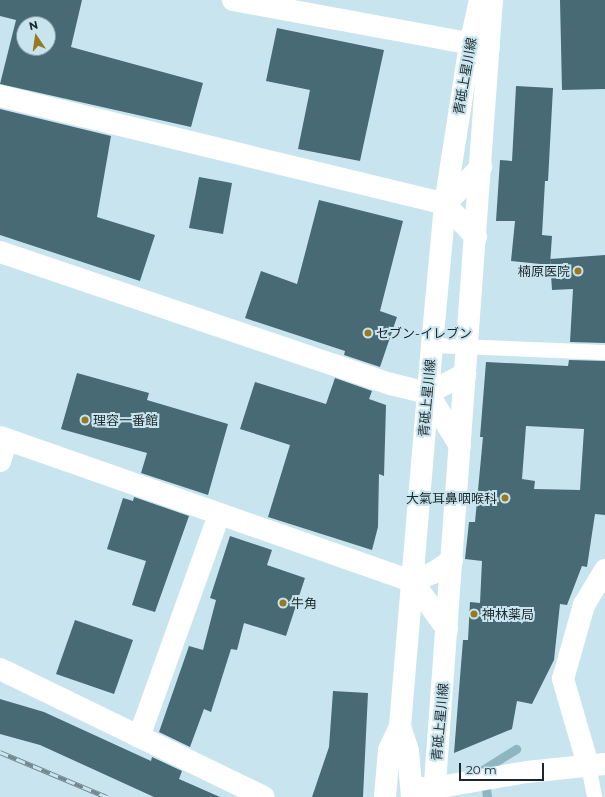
<!DOCTYPE html>
<html>
<head>
<meta charset="utf-8">
<style>
  body { margin:0 }
  #map { position:relative; width:605px; height:797px; overflow:hidden; background:#c8e5ef; font-family:Montserrat,"Noto Sans JP",sans-serif }
  div>[style] { position:absolute }
  .stream>* { height:9px; margin:-4.5px; padding:0 4.5px; transform-origin:4.5px; border-radius:4.5px; background:#8fb5c1 }
  .building>* { inset:0; background:#476a75 }
  .service>* { height:15px; margin:-7.5px; padding:0 7.5px; transform-origin:7.5px; border-radius:7.5px; background:#fff }
  .minor>* { height:22px; margin:-11px; padding:0 11px; transform-origin:11px; border-radius:11px; background:#fff }
  .secondary>* { height:22px; margin:-11px; padding:0 11px; transform-origin:11px; border-radius:11px; background:#fff }
  .rail>* { height:4.5px; margin-top:-2.25px; transform-origin:0; background:repeating-linear-gradient(90deg,#c8e5ef 0 9px,#73878e 0 18px); box-sizing:border-box; border-block:1px solid #73878e }
  .dots>* { width:11px; height:11px; translate:-50% -50%; box-sizing:border-box; border:2px solid #c8e5ef; border-radius:50% }
  span { translate:-50% -50%; white-space:nowrap; text-align:center; line-height:1.15; -webkit-text-stroke:4px #c8e5ef; paint-order:stroke }
  .street-label { font-size:13px; color:#1c272a }
  .poi-label { font-size:13px; color:#1c272a }
  .right { translate:-100% -50%; text-align:right }
  .left { translate:0 -50%; text-align:left }
  .north { position:absolute; left:16px; top:16px; width:40px; height:40px; box-sizing:border-box; background:#c8e5ef; border:1px solid #8399a0; border-radius:50%; rotate:347deg; font-size:11px; font-weight:700; line-height:16px; text-align:center; color:#1c272a }
  .north::after { content:''; display:block; margin:auto; width:14px; height:18px; background:#987922; clip-path:polygon(50% 0,100% 100%,50% 72%,0 100%) }
  .scale { position:absolute; left:459px; top:763px; width:85px; height:18px; box-sizing:border-box; border:2px solid #1c272a; border-top:0; padding-left:5px; font-size:12px; line-height:14px; white-space:nowrap; color:#1c272a; -webkit-text-stroke:3px #c8e5ef; paint-order:stroke }
</style>
</head>
<body>
<div id="map">
  <div class="stream">
    <i style="left:487px;top:797px;width:28px;rotate:-96deg"></i>
    <i style="left:484px;top:769px;width:38px;rotate:-32deg"></i>
  </div>
  <div class="building">
    <i style="clip-path:polygon(evenodd,0 0,82px 0,71px 47px,203px 83px,191px 127px,0 84px,16px 20px,0 16px,0 0,24px 24px,48px 24px,48px 48px,24px 48px,24px 24px)"></i>
    <i style="clip-path:polygon(560px 0,605px 0,605px 89px,562px 90px)"></i>
    <i style="clip-path:polygon(277px 28px,384px 50px,360px 161px,298px 149px,310px 90px,266px 81px)"></i>
    <i style="clip-path:polygon(516px 86px,553px 88px,548px 181px,545px 181px,542px 235px,552px 236px,550px 265px,511px 261px,515px 221px,496px 221px,500px 160px,512px 161px)"></i>
    <i style="clip-path:polygon(0 109px,111px 136px,97px 217px,155px 235px,140px 281px,0 235px)"></i>
    <i style="clip-path:polygon(199px 177px,232px 183px,223px 234px,189px 228px)"></i>
    <i style="clip-path:polygon(319px 200px,403px 221px,380px 311px,397px 317px,380px 367px,344px 355px,345px 351px,245px 318px,261px 271px,297px 284px)"></i>
    <i style="clip-path:polygon(605px 255px,605px 343px,570px 342px,573px 289px,552px 290px,550px 259px)"></i>
    <i style="clip-path:polygon(evenodd,569px 360px,605px 361px,605px 515px,595px 514px,587px 567px,582px 566px,567px 605px,560px 604px,554px 660px,532px 704px,517px 701px,512px 729px,454px 753px,463px 640px,468px 640px,470px 602px,480px 603px,482px 561px,465px 559px,469px 522px,475px 522px,483px 437px,480px 437px,486px 362px,568px 366px,569px 360px,526px 426px,584px 429px,580px 490px,534px 489px,535px 481px,522px 479px,526px 426px)"></i>
    <i style="clip-path:polygon(77px 373px,149px 393px,147px 400px,228px 424px,208px 495px,141px 473px,147px 453px,61px 429px)"></i>
    <i style="clip-path:polygon(335px 378px,372px 391px,369px 399px,386px 405px,384px 476px,379px 474px,378px 527px,372px 550px,268px 517px,290px 445px,240px 429px,255px 382px,326px 404px)"></i>
    <i style="clip-path:polygon(134px 497px,189px 516px,155px 612px,132px 605px,146px 561px,107px 549px,123px 498px,133px 501px)"></i>
    <i style="clip-path:polygon(230px 536px,272px 550px,267px 565px,305px 578px,286px 636px,244px 623px,237px 650px,231px 649px,211px 712px,204px 709px,190px 747px,159px 732px,189px 646px,203px 650px,216px 600px,210px 598px)"></i>
    <i style="clip-path:polygon(75px 620px,133px 640px,114px 694px,56px 674px)"></i>
    <i style="clip-path:polygon(333px 691px,368px 693px,363px 797px,312px 797px,329px 747px)"></i>
    <i style="clip-path:polygon(0 699px,44px 712px,151px 761px,152px 757px,182px 771px,179px 779px,220px 797px,154px 797px,40px 745px,0 734px)"></i>
  </div>
  <div class="service">
    <i style="left:432px;top:345px;width:173px;rotate:2.3deg"></i>
    <i style="left:588px;top:765px;width:33px;rotate:79deg"></i>
  </div>
  <div class="minor">
    <i style="left:233px;top:0;width:260px;rotate:10.4deg"></i>
    <i style="left:0;top:96px;width:458px;rotate:13.6deg"></i>
    <i style="left:476px;top:237px;width:45px;rotate:-133.2deg"></i>
    <i style="left:445px;top:204px;width:52px;rotate:-45.8deg"></i>
    <i style="left:0;top:252px;width:413px;rotate:18.7deg"></i>
    <i style="left:391px;top:384px;width:38px;rotate:14deg"></i>
    <i style="left:0;top:437px;width:436px;rotate:19.3deg"></i>
    <i style="left:460px;top:446px;width:62px;rotate:-121.1deg"></i>
    <i style="left:428px;top:393px;width:42px;rotate:-27.2deg"></i>
    <i style="left:0;top:461px;width:22px;rotate:-72deg"></i>
    <i style="left:447px;top:629px;width:59px;rotate:-126.1deg"></i>
    <i style="left:412px;top:581px;width:22px;rotate:-21deg"></i>
    <i style="left:433px;top:573px;width:23px;rotate:-34deg"></i>
    <i style="left:0;top:669px;width:293px;rotate:25.9deg"></i>
    <i style="left:139px;top:737px;width:236px;rotate:-70.2deg"></i>
    <i style="left:588px;top:765px;width:90px;rotate:-106.2deg"></i>
    <i style="left:563px;top:679px;width:77px;rotate:-74.2deg"></i>
    <i style="left:584px;top:605px;width:41px;rotate:-59deg"></i>
    <i style="left:412px;top:788px;width:22px"></i>
    <i style="left:434px;top:788px;width:94px;rotate:-9.8deg"></i>
    <i style="left:527px;top:772px;width:78px;rotate:-5.9deg"></i>
    <i style="left:385px;top:797px;width:47px;rotate:-85.1deg"></i>
    <i style="left:389px;top:750px;width:26px;rotate:-65deg"></i>
  </div>
  <div class="secondary">
    <i style="left:412px;top:797px;width:46px;rotate:-95deg"></i>
    <i style="left:408px;top:751px;width:26px;rotate:-108deg"></i>
    <i style="left:400px;top:726px;width:382px;rotate:-85.2deg"></i>
    <i style="left:432px;top:345px;width:142px;rotate:-84.7deg"></i>
    <i style="left:445px;top:204px;width:161px;rotate:-81.1deg"></i>
    <i style="left:470px;top:45px;width:46px;rotate:-77.5deg"></i>
    <i style="left:434px;top:797px;width:799px;rotate:-85.84deg"></i>
  </div>
  <div class="rail">
    <i style="left:0;top:752px;width:116px;rotate:22.8deg"></i>
  </div>
  <div class="dots">
    <i style="left:578px;top:271px;background:#987922"></i>
    <i style="left:368px;top:333px;background:#987922"></i>
    <i style="left:85px;top:420px;background:#987922"></i>
    <i style="left:505px;top:498px;background:#987922"></i>
    <i style="left:283px;top:603px;background:#987922"></i>
    <i style="left:474px;top:614px;background:#987922"></i>
  </div>
  <div class="street-label">
    <span style="left:465px;top:76px;rotate:-80deg">青砥上星川線</span>
    <span style="left:427px;top:398px;rotate:-85deg">青砥上星川線</span>
    <span style="left:440px;top:722px;rotate:-85deg">青砥上星川線</span>
  </div>
  <div class="poi-label">
    <span class="right" style="left:570px;top:271px">楠原医院</span>
    <span class="left" style="left:376px;top:333px">セブン-イレブン</span>
    <span class="left" style="left:93px;top:420px">理容一番館</span>
    <span class="right" style="left:497px;top:498px">大氣耳鼻咽喉科</span>
    <span class="left" style="left:291px;top:603px">牛角</span>
    <span class="left" style="left:482px;top:614px">神林薬局</span>
  </div>
  <div class="north">N</div>
  <div class="scale">20 m</div>
</div>
</body>
</html>
